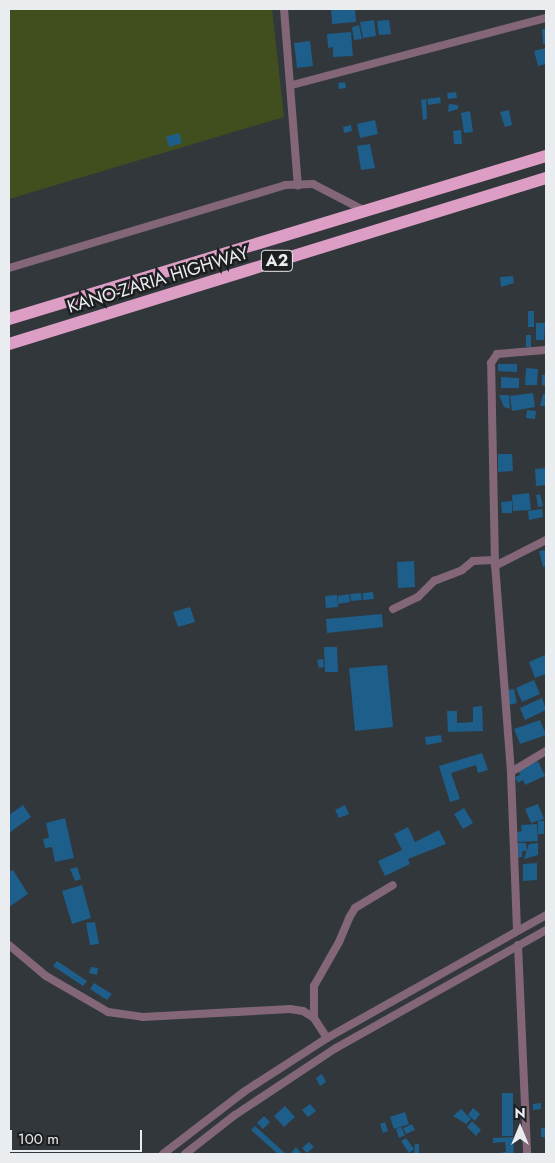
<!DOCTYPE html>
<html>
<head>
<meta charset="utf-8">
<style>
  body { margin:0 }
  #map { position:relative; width:555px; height:1163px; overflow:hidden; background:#32373b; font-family:Jost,sans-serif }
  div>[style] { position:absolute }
  .green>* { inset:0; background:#414f1e }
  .building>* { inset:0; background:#1d5e8a }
  .minor>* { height:8px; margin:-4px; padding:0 4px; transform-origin:4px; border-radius:4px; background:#836778 }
  .trunk>* { height:12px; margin:-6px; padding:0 6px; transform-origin:6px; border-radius:6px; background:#dc9ec4 }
  span { translate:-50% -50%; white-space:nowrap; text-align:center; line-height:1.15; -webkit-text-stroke:5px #1c1e20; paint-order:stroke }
  .shield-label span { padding:1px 4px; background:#1c1e20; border:1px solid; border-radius:4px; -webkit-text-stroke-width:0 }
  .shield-label { font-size:16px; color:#eaedf0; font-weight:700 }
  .street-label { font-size:18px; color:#eaedf0 }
  .frame { position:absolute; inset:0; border:10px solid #eaedf0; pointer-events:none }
  .north { position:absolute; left:495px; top:1103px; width:50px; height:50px; -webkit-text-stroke:4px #1c1e20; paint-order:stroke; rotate:0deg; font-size:14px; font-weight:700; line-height:20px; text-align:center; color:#eaedf0 }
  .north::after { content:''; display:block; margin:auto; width:18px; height:22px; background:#eaedf0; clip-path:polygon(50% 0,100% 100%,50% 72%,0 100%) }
  .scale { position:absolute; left:10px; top:1130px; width:132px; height:22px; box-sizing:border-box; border:2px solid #eaedf0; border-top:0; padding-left:6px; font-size:15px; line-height:18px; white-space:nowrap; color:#eaedf0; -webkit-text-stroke:4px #1c1e20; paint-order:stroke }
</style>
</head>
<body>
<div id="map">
  <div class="green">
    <i style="clip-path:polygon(9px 9px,272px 9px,284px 117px,9px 199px)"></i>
  </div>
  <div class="building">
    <i style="clip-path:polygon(331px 9px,355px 9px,356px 22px,332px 24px)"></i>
    <i style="clip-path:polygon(374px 20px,376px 36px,363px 38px,360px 22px)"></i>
    <i style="clip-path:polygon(389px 20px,391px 34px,379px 35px,377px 21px)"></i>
    <i style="clip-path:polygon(359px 25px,362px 39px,354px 40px,352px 27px)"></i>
    <i style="clip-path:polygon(542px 29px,546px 29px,546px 44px,543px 44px)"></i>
    <i style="clip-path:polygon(351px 32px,353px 56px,333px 57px,333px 47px,328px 48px,327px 34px)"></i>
    <i style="clip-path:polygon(310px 41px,313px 66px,297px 68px,294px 43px)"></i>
    <i style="clip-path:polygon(546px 48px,546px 64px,538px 66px,534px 51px)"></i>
    <i style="clip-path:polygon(345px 82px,346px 88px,339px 89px,338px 83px)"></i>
    <i style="clip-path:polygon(456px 92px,457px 98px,448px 99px,447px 93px)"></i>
    <i style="clip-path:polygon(440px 97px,441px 103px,428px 105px,427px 99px)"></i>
    <i style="clip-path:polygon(426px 99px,427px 119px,423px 120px,421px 100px)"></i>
    <i style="clip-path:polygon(449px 104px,458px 105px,458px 109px,448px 112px)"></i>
    <i style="clip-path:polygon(509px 110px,512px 125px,505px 127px,500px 112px)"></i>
    <i style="clip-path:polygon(470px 111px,473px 132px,464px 133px,461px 113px)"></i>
    <i style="clip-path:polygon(375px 120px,378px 134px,360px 138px,357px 124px)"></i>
    <i style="clip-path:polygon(351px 125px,352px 131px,344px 133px,343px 127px)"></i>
    <i style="clip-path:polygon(461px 130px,462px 144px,454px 144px,453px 131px)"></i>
    <i style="clip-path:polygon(179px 133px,182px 143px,169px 147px,166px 137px)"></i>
    <i style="clip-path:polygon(370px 144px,375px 168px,361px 170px,357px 146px)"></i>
    <i style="clip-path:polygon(513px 276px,514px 283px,501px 287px,500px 277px)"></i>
    <i style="clip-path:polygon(528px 311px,534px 311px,534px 327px,528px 327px)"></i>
    <i style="clip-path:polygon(536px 323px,545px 323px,544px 340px,536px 340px)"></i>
    <i style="clip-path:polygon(526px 335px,531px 335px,531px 347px,526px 347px)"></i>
    <i style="clip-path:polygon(498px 364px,517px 364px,517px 372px,498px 371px)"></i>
    <i style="clip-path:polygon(526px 368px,538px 369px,537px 385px,525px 385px)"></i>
    <i style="clip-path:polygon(542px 375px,546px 375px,546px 386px,542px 385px)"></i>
    <i style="clip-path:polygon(501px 377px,519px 378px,519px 388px,501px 388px)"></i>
    <i style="clip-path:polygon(533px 393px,535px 407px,512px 411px,510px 396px)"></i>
    <i style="clip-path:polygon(543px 394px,546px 394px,546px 406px,540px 406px)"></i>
    <i style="clip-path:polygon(499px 395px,509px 395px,510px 409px,504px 407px)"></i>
    <i style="clip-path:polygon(527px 410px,536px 411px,535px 419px,526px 418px)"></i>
    <i style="clip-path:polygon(498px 454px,512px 454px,513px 471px,498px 472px)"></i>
    <i style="clip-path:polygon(546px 468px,546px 485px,536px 486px,535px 469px)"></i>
    <i style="clip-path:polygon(529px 493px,531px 510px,513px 511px,512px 495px)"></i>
    <i style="clip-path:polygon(540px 494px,543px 506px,538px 507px,536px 495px)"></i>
    <i style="clip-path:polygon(512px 501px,512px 513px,502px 513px,501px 502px)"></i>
    <i style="clip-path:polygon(542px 509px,543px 517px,529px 520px,528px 511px)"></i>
    <i style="clip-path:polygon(546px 550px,546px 566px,543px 567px,539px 551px)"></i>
    <i style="clip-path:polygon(414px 561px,415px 587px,398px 588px,397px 562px)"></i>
    <i style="clip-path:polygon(373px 592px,374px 599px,363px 600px,363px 593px)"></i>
    <i style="clip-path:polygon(361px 593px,362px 600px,351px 601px,350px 594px)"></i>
    <i style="clip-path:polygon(349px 594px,350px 602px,338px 604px,338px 596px)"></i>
    <i style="clip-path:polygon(337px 595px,338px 607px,326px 608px,325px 596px)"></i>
    <i style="clip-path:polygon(190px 607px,195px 622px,178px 627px,173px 612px)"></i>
    <i style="clip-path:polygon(382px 614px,383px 627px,327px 633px,326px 619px)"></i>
    <i style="clip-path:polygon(324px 647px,337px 647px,338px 672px,325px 672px)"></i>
    <i style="clip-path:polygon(545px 655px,546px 674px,535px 678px,529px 662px)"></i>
    <i style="clip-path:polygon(323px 659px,324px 667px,319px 668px,317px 660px)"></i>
    <i style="clip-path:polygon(387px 665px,393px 727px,355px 731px,349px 668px)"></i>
    <i style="clip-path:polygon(534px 680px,540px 694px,522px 702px,516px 688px)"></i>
    <i style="clip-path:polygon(514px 689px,517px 703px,509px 705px,507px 690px)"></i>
    <i style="clip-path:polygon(542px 698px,546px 710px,525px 720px,520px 708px)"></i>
    <i style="clip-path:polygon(482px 706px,483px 731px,448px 732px,447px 711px,457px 711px,457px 723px,473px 722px,473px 707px)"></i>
    <i style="clip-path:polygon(540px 720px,546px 735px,520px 744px,514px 729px)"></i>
    <i style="clip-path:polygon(441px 735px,442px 742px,426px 745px,425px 737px)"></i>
    <i style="clip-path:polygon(482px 753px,488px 770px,478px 773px,476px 765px,451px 773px,460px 799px,450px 802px,439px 766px)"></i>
    <i style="clip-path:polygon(538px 761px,545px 776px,525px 785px,523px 780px,518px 783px,515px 777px,520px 775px,518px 770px)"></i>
    <i style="clip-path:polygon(538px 804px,544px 819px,531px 823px,525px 809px)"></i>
    <i style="clip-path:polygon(23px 805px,31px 817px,9px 833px,9px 815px)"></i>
    <i style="clip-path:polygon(345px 805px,349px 814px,339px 818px,335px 810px)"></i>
    <i style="clip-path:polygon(464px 808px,473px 823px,463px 829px,454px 814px)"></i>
    <i style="clip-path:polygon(65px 818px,74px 858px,55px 862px,52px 847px,45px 848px,43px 839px,49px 838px,46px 823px)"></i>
    <i style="clip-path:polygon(538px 821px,544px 821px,544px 834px,538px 834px)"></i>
    <i style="clip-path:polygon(537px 824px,538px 841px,518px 842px,517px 832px,522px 831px,521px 825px)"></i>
    <i style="clip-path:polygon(408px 827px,415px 842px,439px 830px,446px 844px,408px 859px,410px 864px,385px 876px,378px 861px,402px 850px,394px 834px)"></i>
    <i style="clip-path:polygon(515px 843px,526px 843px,527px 851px,522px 851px,522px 857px,516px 858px)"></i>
    <i style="clip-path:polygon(538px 843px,538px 855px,524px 859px,529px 844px)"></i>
    <i style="clip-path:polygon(537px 863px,537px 880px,523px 881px,523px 864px)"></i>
    <i style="clip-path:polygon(77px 867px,81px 879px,75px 881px,70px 869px)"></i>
    <i style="clip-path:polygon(13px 870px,28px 894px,9px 907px,9px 872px)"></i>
    <i style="clip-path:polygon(82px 885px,91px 918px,72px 924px,62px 891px)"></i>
    <i style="clip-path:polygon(95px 922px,99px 944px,90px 945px,86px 923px)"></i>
    <i style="clip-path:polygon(57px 961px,87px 981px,83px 986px,53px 966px)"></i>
    <i style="clip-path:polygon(91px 967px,98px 968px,97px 975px,89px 973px)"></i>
    <i style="clip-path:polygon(94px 983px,112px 994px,107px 1000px,90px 989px)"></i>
    <i style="clip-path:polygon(322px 1074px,326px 1082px,320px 1086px,316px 1078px)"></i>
    <i style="clip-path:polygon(502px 1093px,513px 1093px,513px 1136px,502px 1136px)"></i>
    <i style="clip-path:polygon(541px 1103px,541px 1109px,533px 1110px,533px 1104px)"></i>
    <i style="clip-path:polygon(310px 1104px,316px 1111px,308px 1117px,302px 1110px)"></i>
    <i style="clip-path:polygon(285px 1106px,295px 1117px,284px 1127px,274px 1116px)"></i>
    <i style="clip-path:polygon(473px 1108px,480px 1114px,475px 1121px,468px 1115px)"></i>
    <i style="clip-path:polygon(461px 1109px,471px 1119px,466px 1124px,453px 1116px)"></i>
    <i style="clip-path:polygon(405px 1112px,409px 1124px,394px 1129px,390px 1117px)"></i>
    <i style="clip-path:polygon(264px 1116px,270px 1122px,263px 1129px,257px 1123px)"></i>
    <i style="clip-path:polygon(472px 1121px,481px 1130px,476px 1136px,467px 1127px)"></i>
    <i style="clip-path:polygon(385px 1122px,388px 1131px,383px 1133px,380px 1124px)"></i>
    <i style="clip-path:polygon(412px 1124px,415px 1130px,406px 1134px,403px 1128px)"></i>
    <i style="clip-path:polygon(255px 1126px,286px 1154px,278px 1154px,251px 1130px)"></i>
    <i style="clip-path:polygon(401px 1127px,405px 1135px,399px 1138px,396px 1129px)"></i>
    <i style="clip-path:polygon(541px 1128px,546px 1128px,546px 1137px,541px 1137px)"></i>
    <i style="clip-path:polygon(513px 1137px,514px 1154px,492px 1154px,506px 1152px,505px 1142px,493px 1143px,493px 1138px)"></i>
    <i style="clip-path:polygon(406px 1138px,414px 1149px,409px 1153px,401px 1141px)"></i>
    <i style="clip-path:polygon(309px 1142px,314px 1147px,307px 1153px,302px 1148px)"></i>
    <i style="clip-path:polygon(415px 1144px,419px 1144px,419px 1154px,414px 1154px)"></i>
    <i style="clip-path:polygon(296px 1147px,302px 1154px,290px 1154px)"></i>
  </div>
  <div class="minor">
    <i style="left:284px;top:9px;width:177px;rotate:85.5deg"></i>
    <i style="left:292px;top:85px;width:263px;rotate:-14.8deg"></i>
    <i style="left:9px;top:268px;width:288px;rotate:-16.7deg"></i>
    <i style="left:285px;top:185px;width:28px;rotate:-2deg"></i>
    <i style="left:313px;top:184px;width:59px;rotate:27.4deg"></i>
    <i style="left:495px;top:566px;width:57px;rotate:-27deg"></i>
    <i style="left:393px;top:609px;width:28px;rotate:-26deg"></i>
    <i style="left:418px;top:597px;width:23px;rotate:-45deg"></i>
    <i style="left:434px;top:581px;width:30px;rotate:-21deg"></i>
    <i style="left:462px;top:570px;width:14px;rotate:-39deg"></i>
    <i style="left:473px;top:561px;width:21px;rotate:-3deg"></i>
    <i style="left:511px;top:772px;width:41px;rotate:-31deg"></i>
    <i style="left:517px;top:930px;width:158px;rotate:-92.2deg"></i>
    <i style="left:511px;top:772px;width:207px;rotate:-94.4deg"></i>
    <i style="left:495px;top:566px;width:203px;rotate:-91.1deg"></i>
    <i style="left:491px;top:363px;width:11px;rotate:-56deg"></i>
    <i style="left:497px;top:354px;width:49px;rotate:-4.7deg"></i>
    <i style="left:9px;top:945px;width:48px;rotate:40deg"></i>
    <i style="left:46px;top:976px;width:72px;rotate:30.1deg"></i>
    <i style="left:108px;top:1012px;width:35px;rotate:8deg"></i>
    <i style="left:143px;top:1017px;width:147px;rotate:-3.1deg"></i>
    <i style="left:290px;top:1009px;width:13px;rotate:9deg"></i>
    <i style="left:303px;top:1011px;width:13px;rotate:32deg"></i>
    <i style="left:314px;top:1018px;width:24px;rotate:57deg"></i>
    <i style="left:518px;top:945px;width:209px;rotate:87.5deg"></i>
    <i style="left:314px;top:1018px;width:32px;rotate:-90deg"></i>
    <i style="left:314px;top:986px;width:51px;rotate:-60.4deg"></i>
    <i style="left:339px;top:942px;width:26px;rotate:-67deg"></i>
    <i style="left:349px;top:918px;width:12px;rotate:-59deg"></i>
    <i style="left:355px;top:908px;width:44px;rotate:-31.2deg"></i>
    <i style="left:163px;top:1154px;width:103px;rotate:-37.5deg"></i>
    <i style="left:245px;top:1091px;width:98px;rotate:-32.9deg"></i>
    <i style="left:327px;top:1038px;width:251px;rotate:-29.3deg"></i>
    <i style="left:185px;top:1154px;width:63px;rotate:-38deg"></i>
    <i style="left:235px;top:1115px;width:121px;rotate:-33.6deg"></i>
    <i style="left:336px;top:1048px;width:241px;rotate:-29.3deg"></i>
  </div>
  <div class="trunk">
    <i style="left:9px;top:319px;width:561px;rotate:-16.89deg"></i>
    <i style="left:9px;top:344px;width:562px;rotate:-17.18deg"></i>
  </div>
  <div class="shield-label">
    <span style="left:277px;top:261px">A2</span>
  </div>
  <div class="street-label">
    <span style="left:158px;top:280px;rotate:-17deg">KANO-ZARIA HIGHWAY</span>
  </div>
  <div class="frame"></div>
  <div class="north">N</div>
  <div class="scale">100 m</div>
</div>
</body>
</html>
